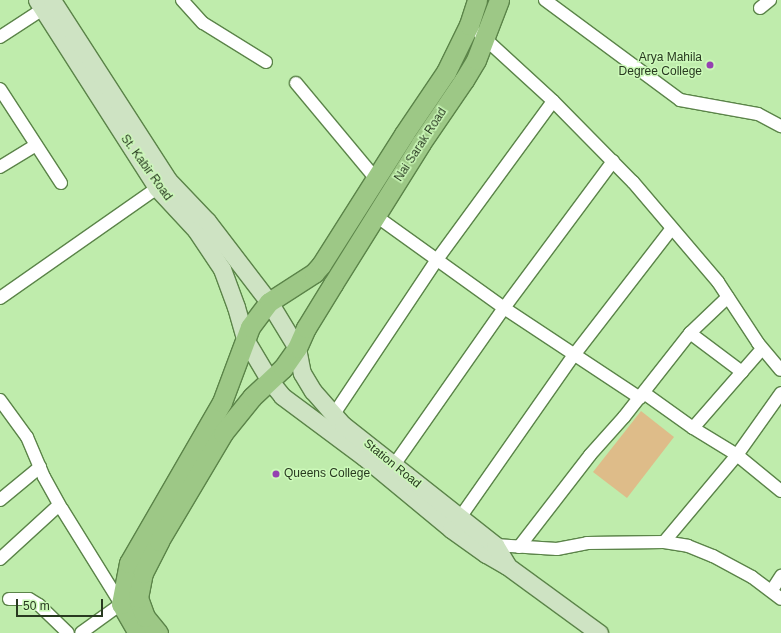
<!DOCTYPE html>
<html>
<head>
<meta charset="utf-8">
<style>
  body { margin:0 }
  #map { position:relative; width:781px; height:633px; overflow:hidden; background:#bfecac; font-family:Helvetica,sans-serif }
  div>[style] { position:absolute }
  .green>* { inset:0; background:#debc89 }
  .roads { filter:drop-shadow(1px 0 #5b8449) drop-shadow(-1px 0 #5b8449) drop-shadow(0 1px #5b8449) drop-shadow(0 -1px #5b8449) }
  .street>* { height:12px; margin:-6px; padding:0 6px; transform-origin:6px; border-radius:6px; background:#fff }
  .secondary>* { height:17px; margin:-8.5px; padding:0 8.5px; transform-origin:8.5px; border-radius:8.5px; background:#cee3c3 }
  .primary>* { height:19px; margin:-9.5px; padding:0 9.5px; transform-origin:9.5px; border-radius:9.5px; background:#9dc886 }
  .dots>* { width:11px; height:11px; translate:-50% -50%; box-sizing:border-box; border:2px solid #ccf9b9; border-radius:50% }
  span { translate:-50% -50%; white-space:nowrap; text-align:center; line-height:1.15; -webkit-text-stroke:3px #ccf9b9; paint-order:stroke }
  .poi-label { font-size:12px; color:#283920 }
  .right { translate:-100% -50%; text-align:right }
  .left { translate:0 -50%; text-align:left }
  .street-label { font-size:12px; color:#283920 }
  .scale { position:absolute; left:16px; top:599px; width:87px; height:18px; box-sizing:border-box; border:2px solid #283920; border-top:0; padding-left:5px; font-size:12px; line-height:14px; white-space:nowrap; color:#283920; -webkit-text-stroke:3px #ccf9b9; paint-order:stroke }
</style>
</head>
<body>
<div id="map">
  <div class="green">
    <i style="clip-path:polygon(641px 411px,674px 437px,627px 498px,593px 472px)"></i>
  </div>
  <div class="roads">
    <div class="street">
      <i style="left:182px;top:0;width:31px;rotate:48deg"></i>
      <i style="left:203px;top:23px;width:74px;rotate:31.8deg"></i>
      <i style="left:545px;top:0;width:168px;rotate:36.5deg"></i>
      <i style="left:680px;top:100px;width:79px;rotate:10.2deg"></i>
      <i style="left:758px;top:114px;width:26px;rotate:28deg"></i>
      <i style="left:760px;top:8px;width:13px;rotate:-39deg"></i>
      <i style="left:480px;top:34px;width:99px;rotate:42.5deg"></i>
      <i style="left:553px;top:101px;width:114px;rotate:45.4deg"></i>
      <i style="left:633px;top:182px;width:131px;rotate:49.6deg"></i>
      <i style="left:718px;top:282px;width:73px;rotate:56.7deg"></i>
      <i style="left:758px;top:343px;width:35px;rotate:50deg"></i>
      <i style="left:0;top:37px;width:59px;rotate:-33.1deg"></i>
      <i style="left:296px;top:83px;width:125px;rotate:50.2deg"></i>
      <i style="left:0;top:89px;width:112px;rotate:57deg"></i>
      <i style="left:0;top:167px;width:42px;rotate:-31.4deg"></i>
      <i style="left:376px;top:216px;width:158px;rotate:35.7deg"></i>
      <i style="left:504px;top:308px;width:163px;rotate:33.5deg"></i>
      <i style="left:0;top:298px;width:199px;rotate:-35deg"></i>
      <i style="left:690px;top:333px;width:65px;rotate:36.9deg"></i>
      <i style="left:644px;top:393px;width:60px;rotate:35.5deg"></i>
      <i style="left:693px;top:428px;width:52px;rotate:31.5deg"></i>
      <i style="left:737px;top:455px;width:57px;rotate:39.3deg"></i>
      <i style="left:0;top:400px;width:46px;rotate:53.9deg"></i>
      <i style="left:27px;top:437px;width:43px;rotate:67deg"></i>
      <i style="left:44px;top:477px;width:37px;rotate:61deg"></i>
      <i style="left:62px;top:509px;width:112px;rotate:58.2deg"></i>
      <i style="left:121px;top:604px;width:49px;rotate:144.1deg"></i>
      <i style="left:334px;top:414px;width:184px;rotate:-56.3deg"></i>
      <i style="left:436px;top:261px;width:198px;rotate:-53.8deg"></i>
      <i style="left:693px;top:428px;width:105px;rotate:-48.9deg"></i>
      <i style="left:394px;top:465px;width:192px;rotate:-55deg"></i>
      <i style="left:504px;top:308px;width:183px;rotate:-53.4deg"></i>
      <i style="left:0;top:500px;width:52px;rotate:-39.5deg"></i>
      <i style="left:459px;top:519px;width:200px;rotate:-55deg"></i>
      <i style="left:574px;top:355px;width:160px;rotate:-52.3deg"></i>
      <i style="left:664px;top:542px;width:114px;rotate:-50deg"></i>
      <i style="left:737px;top:455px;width:76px;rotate:-54.6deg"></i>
      <i style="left:519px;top:547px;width:116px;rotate:-52.3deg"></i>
      <i style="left:590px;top:455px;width:51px;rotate:-48.2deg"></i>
      <i style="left:624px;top:417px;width:107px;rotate:-51.8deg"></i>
      <i style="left:690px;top:333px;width:52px;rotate:-43.5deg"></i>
      <i style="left:491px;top:549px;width:6px;rotate:-45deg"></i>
      <i style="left:495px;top:545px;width:62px;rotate:3.7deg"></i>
      <i style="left:557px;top:549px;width:31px;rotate:-11deg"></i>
      <i style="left:587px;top:543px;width:77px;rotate:-0.7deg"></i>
      <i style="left:664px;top:542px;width:24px;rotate:9deg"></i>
      <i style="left:688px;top:546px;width:27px;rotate:22deg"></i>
      <i style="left:713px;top:556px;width:44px;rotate:28.3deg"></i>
      <i style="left:752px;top:577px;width:36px;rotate:37deg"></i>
      <i style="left:0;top:559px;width:80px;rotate:-42.5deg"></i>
      <i style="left:772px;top:590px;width:17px;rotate:-57deg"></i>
      <i style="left:9px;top:599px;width:20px"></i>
      <i style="left:29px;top:599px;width:12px;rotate:31deg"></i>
      <i style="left:39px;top:605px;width:40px;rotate:44deg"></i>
    </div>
    <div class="secondary">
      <i style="left:37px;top:0;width:223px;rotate:57.4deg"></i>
      <i style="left:157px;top:188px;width:57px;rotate:47.1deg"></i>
      <i style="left:196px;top:230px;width:47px;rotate:56.3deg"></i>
      <i style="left:222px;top:269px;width:40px;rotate:69.8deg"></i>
      <i style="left:236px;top:307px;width:33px;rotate:74deg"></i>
      <i style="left:245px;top:339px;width:49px;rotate:59.2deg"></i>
      <i style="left:270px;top:381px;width:19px;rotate:51deg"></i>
      <i style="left:282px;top:396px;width:102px;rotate:36.6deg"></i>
      <i style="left:364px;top:457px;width:113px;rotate:39.6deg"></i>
      <i style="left:451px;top:529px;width:43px;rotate:35.5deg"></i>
      <i style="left:486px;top:554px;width:24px;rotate:30deg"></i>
      <i style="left:507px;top:566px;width:114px;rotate:36.1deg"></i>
      <i style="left:52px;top:0;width:214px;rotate:57.2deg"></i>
      <i style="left:168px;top:180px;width:57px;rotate:46.4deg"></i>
      <i style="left:207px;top:221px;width:102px;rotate:52.6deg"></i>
      <i style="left:269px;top:302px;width:54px;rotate:58.7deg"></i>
      <i style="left:297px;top:348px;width:25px;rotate:79deg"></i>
      <i style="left:302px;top:373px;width:21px;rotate:59deg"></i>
      <i style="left:313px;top:391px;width:45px;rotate:48.6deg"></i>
      <i style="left:343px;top:425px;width:194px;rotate:38.3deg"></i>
      <i style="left:495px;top:545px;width:23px;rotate:59deg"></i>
    </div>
    <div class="primary">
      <i style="left:138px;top:633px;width:34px;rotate:-120deg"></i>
      <i style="left:121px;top:604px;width:42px;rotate:-79deg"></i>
      <i style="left:129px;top:563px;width:186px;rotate:-60deg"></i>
      <i style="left:222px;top:402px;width:80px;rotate:-69.5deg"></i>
      <i style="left:250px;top:327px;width:31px;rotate:-53deg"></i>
      <i style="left:269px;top:302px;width:54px;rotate:-32.8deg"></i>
      <i style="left:314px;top:273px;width:11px;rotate:-49deg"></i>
      <i style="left:321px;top:265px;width:155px;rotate:-57.6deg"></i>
      <i style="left:404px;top:134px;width:75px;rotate:-55.9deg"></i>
      <i style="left:446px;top:72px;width:52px;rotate:-63.9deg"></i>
      <i style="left:469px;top:25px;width:26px;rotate:-72deg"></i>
      <i style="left:158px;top:633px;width:21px;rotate:-129deg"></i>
      <i style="left:145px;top:617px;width:20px;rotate:-110deg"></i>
      <i style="left:138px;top:598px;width:25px;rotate:-79deg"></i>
      <i style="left:143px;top:573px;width:36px;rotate:-63deg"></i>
      <i style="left:159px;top:541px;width:126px;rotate:-59.3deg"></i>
      <i style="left:223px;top:433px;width:46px;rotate:-51.1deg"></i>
      <i style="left:252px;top:397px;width:42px;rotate:-43.1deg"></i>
      <i style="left:283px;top:368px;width:24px;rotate:-55deg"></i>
      <i style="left:297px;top:348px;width:22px;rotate:-66deg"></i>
      <i style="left:306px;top:328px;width:52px;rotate:-58.5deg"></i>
      <i style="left:333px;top:284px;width:166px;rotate:-58deg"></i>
      <i style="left:421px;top:143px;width:76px;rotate:-55.7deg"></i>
      <i style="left:464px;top:80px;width:23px;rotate:-59deg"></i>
      <i style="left:476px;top:60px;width:64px;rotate:-69deg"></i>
    </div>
  </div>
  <div class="dots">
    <i style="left:710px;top:65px;background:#9542b1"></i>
    <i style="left:276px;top:474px;background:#9542b1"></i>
  </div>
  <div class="poi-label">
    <span class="right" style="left:702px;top:65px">Arya Mahila<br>Degree College</span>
    <span class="left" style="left:284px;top:474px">Queens College</span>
  </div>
  <div class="street-label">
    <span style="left:421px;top:145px;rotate:-57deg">Nai Sarak Road</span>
    <span style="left:146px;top:168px;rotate:54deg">St. Kabir Road</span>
    <span style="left:392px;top:464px;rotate:39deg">Station Road</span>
  </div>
  <div class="scale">50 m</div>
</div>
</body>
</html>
